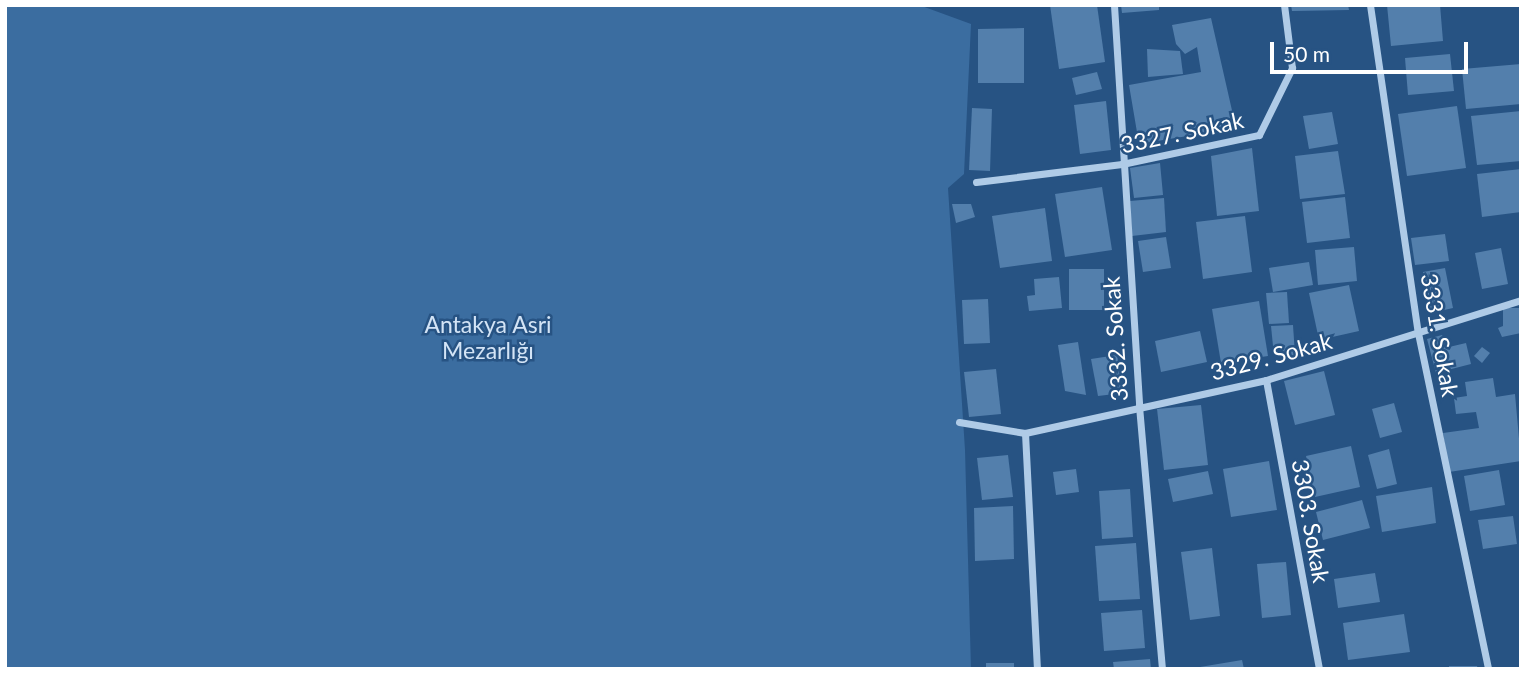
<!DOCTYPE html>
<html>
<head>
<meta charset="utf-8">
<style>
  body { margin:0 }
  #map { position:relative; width:1526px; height:674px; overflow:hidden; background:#275383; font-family:Lato,sans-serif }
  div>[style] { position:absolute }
  .green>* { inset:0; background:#3b6da0 }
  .building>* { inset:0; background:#537fac }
  .street>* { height:7px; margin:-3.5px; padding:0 3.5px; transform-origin:3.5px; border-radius:3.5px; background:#afcbe7 }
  span { translate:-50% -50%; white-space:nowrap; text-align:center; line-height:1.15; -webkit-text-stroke:5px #275383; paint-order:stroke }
  .street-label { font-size:23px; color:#fff }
  .park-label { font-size:23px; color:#d3e4f6 }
  .frame { position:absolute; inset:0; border:7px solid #fff; pointer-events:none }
  .scale { position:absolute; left:1270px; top:42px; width:198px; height:32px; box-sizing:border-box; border:4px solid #fff; border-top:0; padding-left:9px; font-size:21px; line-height:24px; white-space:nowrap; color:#fff; -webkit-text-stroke:5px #275383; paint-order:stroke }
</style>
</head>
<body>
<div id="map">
  <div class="green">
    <i style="clip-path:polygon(5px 5px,919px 5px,971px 24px,964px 174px,948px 188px,965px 450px,971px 669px,5px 669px)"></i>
  </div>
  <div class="building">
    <i style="clip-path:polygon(1050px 5px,1097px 5px,1105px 62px,1059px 69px)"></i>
    <i style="clip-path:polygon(1121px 5px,1159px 5px,1159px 10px,1122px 13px)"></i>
    <i style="clip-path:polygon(1291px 5px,1348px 5px,1349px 10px,1292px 11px)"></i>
    <i style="clip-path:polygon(1387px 5px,1440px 5px,1443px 41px,1391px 46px)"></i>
    <i style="clip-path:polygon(1211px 18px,1236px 128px,1139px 144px,1129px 85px,1201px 72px,1197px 47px,1185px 54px,1176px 44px,1172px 25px)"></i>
    <i style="clip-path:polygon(1024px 28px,1024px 83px,978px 83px,978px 29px)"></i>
    <i style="clip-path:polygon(1147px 49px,1180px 51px,1183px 74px,1148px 77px)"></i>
    <i style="clip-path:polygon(1450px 54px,1454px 91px,1408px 95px,1405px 58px)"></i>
    <i style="clip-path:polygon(1521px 64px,1521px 104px,1466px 109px,1462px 69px)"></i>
    <i style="clip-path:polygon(1097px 72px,1102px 89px,1076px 95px,1072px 78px)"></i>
    <i style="clip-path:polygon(1106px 101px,1111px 150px,1080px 154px,1074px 105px)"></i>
    <i style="clip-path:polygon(1457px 106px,1466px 168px,1407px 176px,1398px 114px)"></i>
    <i style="clip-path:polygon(972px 108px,992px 109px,990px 171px,969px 170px)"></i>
    <i style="clip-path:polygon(1521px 111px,1521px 161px,1477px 165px,1471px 116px)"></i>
    <i style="clip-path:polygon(1332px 112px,1338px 144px,1309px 149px,1303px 116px)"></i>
    <i style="clip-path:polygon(1252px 148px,1259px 211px,1217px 216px,1211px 156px)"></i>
    <i style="clip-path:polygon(1338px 151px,1345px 194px,1300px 199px,1295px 156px)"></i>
    <i style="clip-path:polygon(1160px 163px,1163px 195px,1134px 198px,1130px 168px)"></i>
    <i style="clip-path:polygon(1521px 169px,1521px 212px,1482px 217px,1477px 174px)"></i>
    <i style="clip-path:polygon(1102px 187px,1112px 250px,1065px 257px,1055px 194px)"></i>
    <i style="clip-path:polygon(1345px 197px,1350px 238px,1307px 243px,1302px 202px)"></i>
    <i style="clip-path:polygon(1164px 198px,1166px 232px,1132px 236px,1130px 201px)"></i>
    <i style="clip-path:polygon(952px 204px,971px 204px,975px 217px,956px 223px)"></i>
    <i style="clip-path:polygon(1045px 208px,1052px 261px,1000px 268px,992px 216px)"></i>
    <i style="clip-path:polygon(1245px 216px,1252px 272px,1203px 279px,1196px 222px)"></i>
    <i style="clip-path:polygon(1445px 234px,1449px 261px,1415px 265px,1411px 238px)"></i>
    <i style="clip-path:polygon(1166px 237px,1171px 268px,1143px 272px,1138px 241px)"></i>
    <i style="clip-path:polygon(1354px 247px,1357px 281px,1318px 285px,1315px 250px)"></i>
    <i style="clip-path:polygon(1501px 248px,1508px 284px,1482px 289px,1475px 253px)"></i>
    <i style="clip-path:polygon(1309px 262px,1313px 285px,1273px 292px,1269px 268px)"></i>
    <i style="clip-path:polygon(1445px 268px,1453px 308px,1431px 313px,1423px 272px)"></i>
    <i style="clip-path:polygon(1069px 269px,1104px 269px,1104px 310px,1069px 310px)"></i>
    <i style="clip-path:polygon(1059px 277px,1062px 308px,1029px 311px,1027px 296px,1035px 295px,1034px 279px)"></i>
    <i style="clip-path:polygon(1349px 285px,1359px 331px,1319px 340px,1309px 293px)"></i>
    <i style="clip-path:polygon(1287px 292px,1289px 323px,1269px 324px,1266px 293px)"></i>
    <i style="clip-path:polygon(988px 299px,990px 343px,964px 344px,962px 300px)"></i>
    <i style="clip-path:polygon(1259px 301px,1268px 356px,1221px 363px,1212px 309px)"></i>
    <i style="clip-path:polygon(1503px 308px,1521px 308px,1521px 333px,1502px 337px,1498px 328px,1503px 326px)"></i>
    <i style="clip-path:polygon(1293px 325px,1295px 355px,1274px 356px,1271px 326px)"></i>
    <i style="clip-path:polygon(1200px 331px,1207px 362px,1161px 372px,1155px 341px)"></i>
    <i style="clip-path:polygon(1442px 335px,1449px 347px,1466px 343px,1471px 364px,1436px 373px,1427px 339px)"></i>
    <i style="clip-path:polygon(1078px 342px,1086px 395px,1065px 391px,1058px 345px)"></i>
    <i style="clip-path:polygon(1482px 347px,1490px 353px,1482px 363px,1474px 356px)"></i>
    <i style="clip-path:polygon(1117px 355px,1123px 393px,1098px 396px,1091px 359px)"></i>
    <i style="clip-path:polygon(996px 369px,1001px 414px,969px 417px,964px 372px)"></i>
    <i style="clip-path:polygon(1324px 371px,1335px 415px,1295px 425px,1284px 381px)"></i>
    <i style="clip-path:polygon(1493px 378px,1496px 397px,1515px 394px,1521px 461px,1449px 472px,1443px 433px,1479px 428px,1476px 412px,1456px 414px,1454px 398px,1467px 396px,1465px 382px)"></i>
    <i style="clip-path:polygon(1394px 403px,1402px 432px,1380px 438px,1372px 409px)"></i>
    <i style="clip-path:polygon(1201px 405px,1208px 465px,1164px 470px,1157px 409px)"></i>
    <i style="clip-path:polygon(1351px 446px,1360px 487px,1315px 497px,1306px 456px)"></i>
    <i style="clip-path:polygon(1389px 449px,1397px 484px,1377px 489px,1368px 455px)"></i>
    <i style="clip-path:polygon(1008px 455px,1013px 497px,982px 500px,977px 458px)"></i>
    <i style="clip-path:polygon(1269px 461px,1277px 510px,1231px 517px,1223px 469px)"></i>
    <i style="clip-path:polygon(1076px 469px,1079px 492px,1056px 495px,1053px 472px)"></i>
    <i style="clip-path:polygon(1499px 470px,1505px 505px,1470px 511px,1464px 476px)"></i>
    <i style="clip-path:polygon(1208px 471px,1213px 494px,1173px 502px,1168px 479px)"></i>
    <i style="clip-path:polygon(1432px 487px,1436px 523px,1382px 532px,1376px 496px)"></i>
    <i style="clip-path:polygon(1130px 489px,1133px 537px,1102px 539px,1099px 491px)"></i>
    <i style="clip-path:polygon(1362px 500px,1370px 528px,1323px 540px,1316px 512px)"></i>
    <i style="clip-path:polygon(1013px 506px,1014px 559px,975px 561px,974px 508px)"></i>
    <i style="clip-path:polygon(1513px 516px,1517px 544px,1483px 549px,1478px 520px)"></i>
    <i style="clip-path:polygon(1136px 543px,1140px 599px,1099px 601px,1095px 546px)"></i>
    <i style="clip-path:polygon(1212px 548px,1220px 616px,1190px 620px,1181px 552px)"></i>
    <i style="clip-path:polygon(1286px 562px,1291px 615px,1262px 618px,1257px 564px)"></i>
    <i style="clip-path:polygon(1375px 573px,1380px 602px,1338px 608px,1334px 579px)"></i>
    <i style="clip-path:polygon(1142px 610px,1145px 648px,1104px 651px,1101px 613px)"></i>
    <i style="clip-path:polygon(1404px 614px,1410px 652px,1348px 660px,1343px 623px)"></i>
    <i style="clip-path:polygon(1150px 659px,1151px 669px,1114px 669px,1113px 662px)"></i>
    <i style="clip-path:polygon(1242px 660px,1244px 669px,1200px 669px,1200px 667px)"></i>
    <i style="clip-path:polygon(986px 663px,1014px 663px,1014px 669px,986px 669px)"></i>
    <i style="clip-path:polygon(1449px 666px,1477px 666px,1478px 669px,1449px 669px)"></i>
  </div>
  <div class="street">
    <i style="left:1114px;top:5px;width:402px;rotate:86.4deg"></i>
    <i style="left:1139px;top:406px;width:264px;rotate:85deg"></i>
    <i style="left:1370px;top:5px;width:331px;rotate:81.7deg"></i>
    <i style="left:1418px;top:333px;width:343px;rotate:78.2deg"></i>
    <i style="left:976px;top:182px;width:147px;rotate:-7deg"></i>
    <i style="left:1122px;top:164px;width:140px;rotate:-12deg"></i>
    <i style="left:1259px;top:135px;width:75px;rotate:-63.8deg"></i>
    <i style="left:1292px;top:68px;width:64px;rotate:-97.2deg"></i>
    <i style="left:1266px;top:380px;width:294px;rotate:79.6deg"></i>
    <i style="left:959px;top:422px;width:67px;rotate:9.5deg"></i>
    <i style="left:1025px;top:433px;width:247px;rotate:-12.4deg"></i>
    <i style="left:1266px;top:380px;width:267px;rotate:-17.4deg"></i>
    <i style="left:1025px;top:433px;width:236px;rotate:87.1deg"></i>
  </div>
  <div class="street-label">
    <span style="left:1182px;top:132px;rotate:-12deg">3327. Sokak</span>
    <span style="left:1440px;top:335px;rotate:80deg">3331. Sokak</span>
    <span style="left:1115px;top:339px;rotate:-94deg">3332. Sokak</span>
    <span style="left:1271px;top:356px;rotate:-15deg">3329. Sokak</span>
    <span style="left:1311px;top:521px;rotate:80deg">3303. Sokak</span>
  </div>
  <div class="park-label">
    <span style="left:488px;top:337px">Antakya Asri<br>Mezarlığı</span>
  </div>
  <div class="frame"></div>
  <div class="scale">50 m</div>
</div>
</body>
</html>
